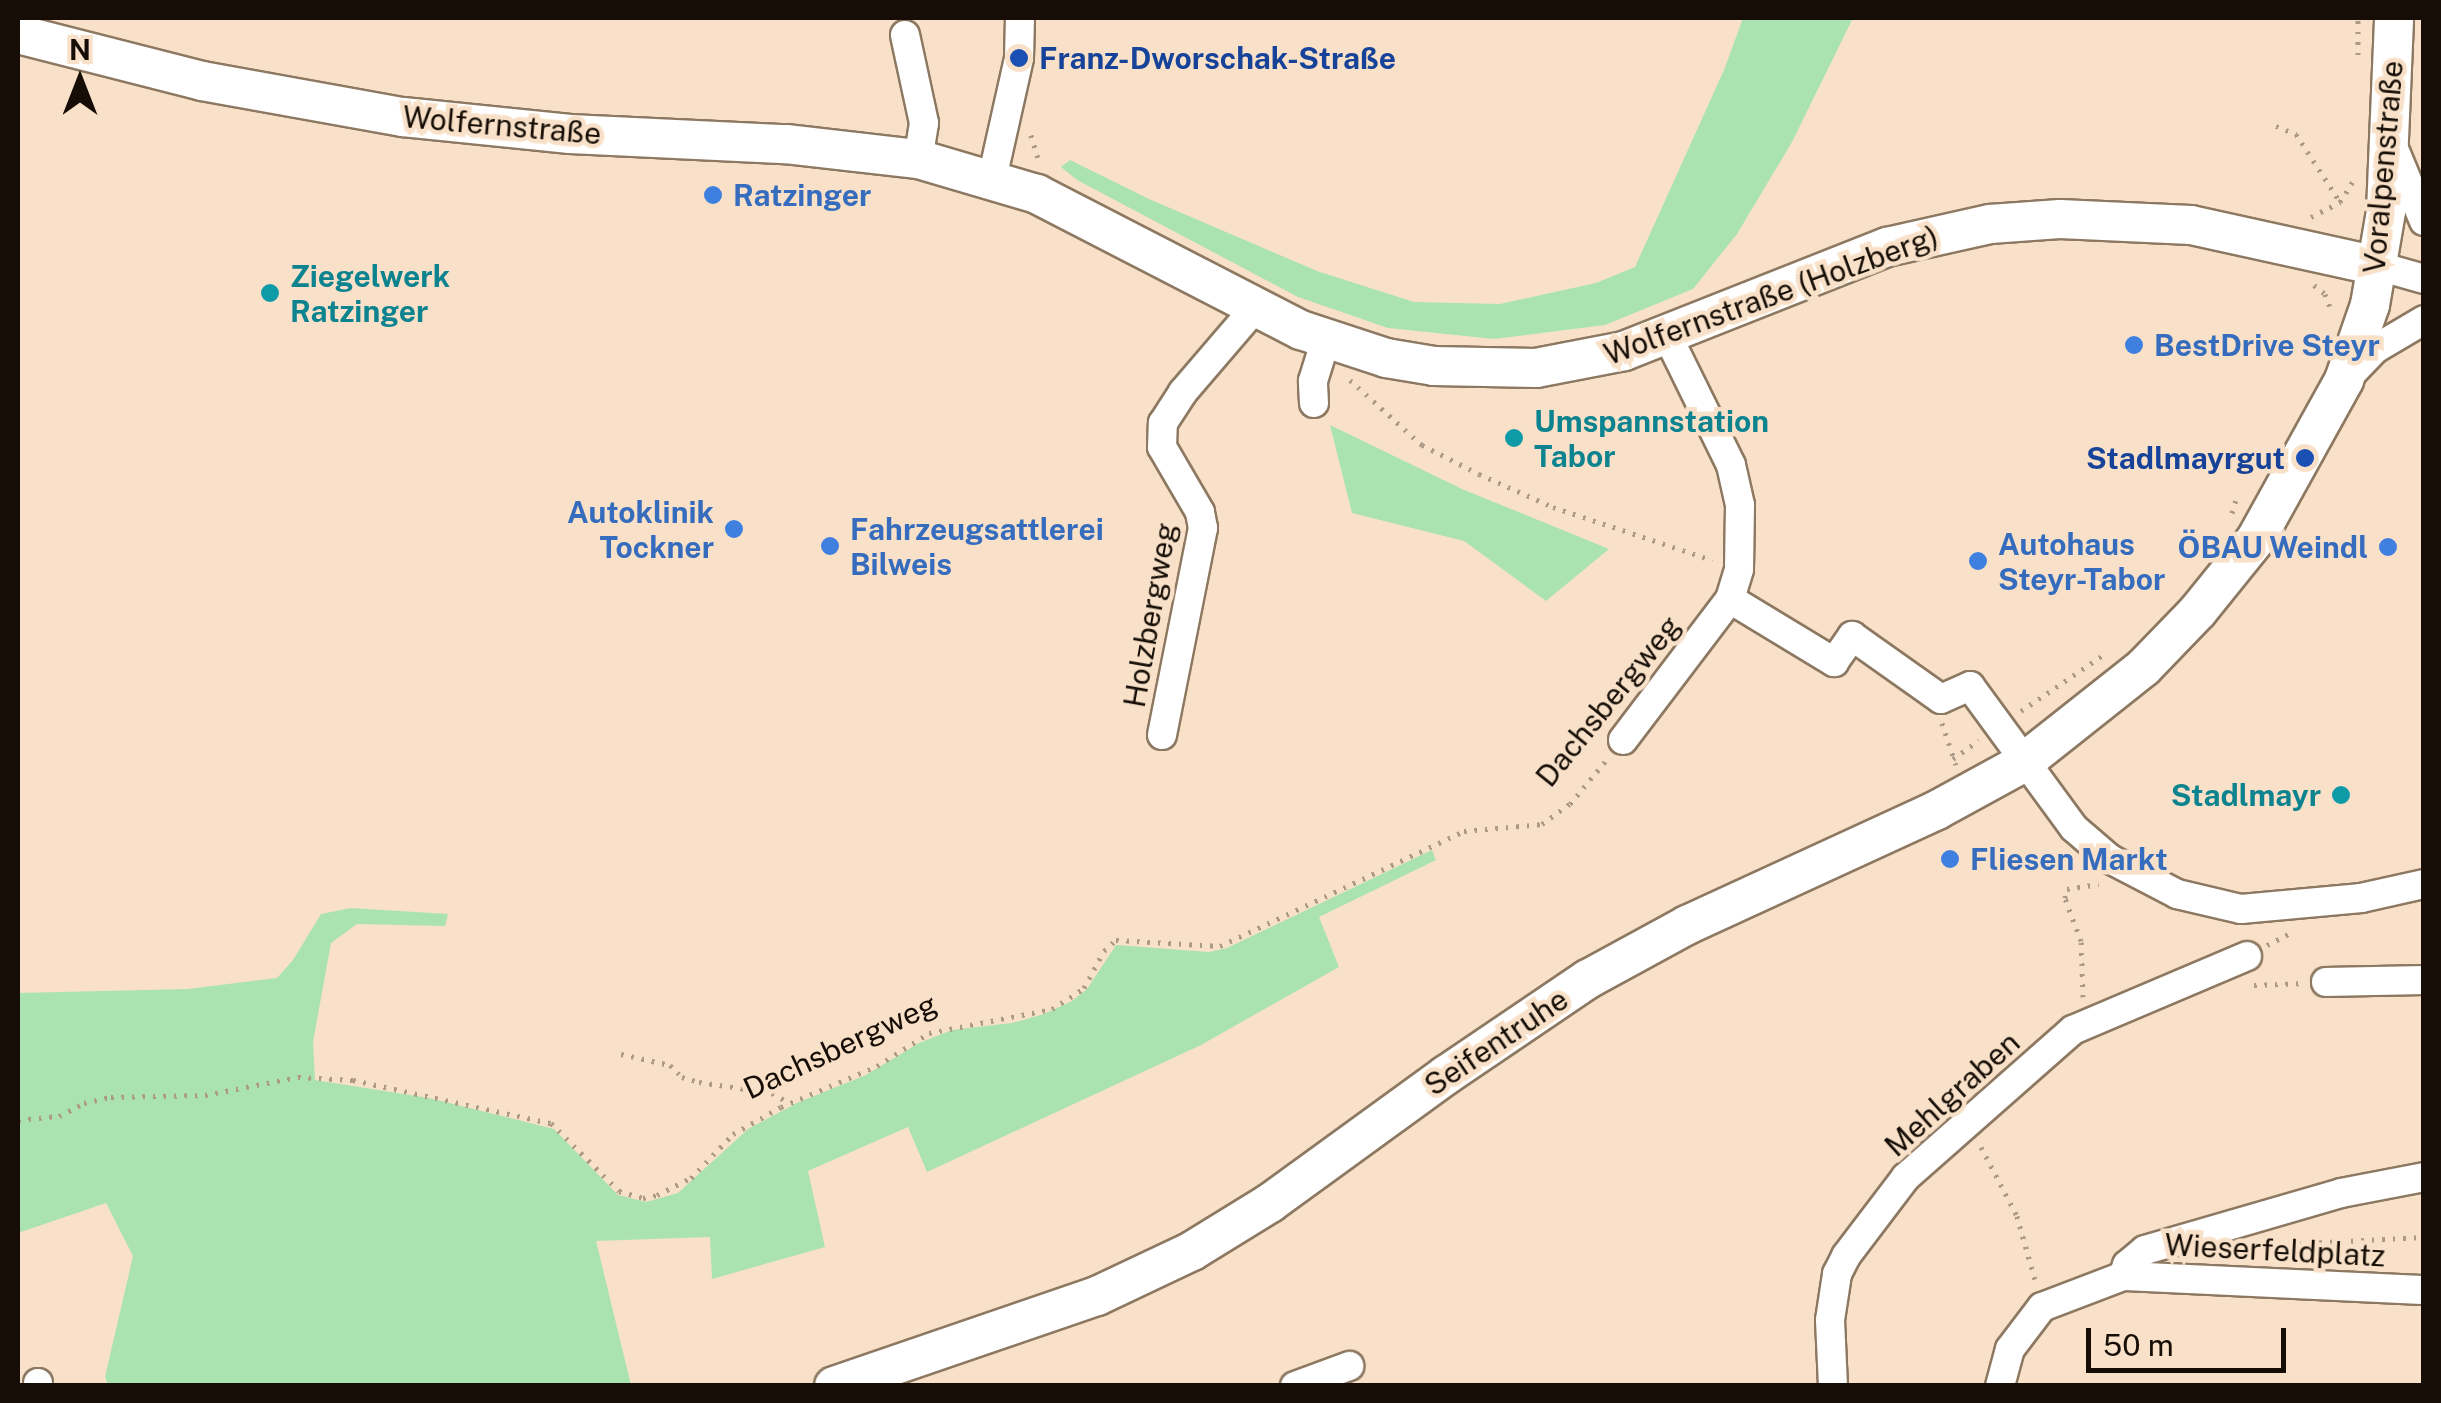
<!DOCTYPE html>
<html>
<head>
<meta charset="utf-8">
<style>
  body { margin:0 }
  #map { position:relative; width:2441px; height:1403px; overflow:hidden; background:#f8e1c8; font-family:"Public Sans",sans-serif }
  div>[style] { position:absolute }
  .green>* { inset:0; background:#abe3b0 }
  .path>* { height:5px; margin-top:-2.5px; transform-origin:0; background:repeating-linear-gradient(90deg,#ac9a87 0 2.5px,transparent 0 10.5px) }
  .roads { filter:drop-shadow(2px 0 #8d7861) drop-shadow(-2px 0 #8d7861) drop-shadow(0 2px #8d7861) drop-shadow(0 -2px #8d7861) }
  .minor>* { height:28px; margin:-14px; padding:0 14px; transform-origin:14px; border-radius:14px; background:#fff }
  .major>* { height:38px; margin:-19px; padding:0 19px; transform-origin:19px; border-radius:19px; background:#fff }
  .dots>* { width:28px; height:28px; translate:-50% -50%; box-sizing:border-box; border:5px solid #f8e1c8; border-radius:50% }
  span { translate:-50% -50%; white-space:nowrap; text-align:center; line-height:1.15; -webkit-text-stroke:9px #f8e1c8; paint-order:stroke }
  .transit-label { font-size:30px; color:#164399; font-weight:700 }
  .left { translate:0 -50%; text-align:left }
  .right { translate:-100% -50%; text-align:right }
  .street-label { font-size:30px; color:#160e06 }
  .shop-label { font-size:30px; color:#366cbe; font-weight:700 }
  .culture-label { font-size:30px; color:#0d838f; font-weight:700 }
  .frame { position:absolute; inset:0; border:20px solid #160e06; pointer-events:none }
  .north { position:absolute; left:30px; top:30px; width:100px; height:100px; -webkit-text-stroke:8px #f8e1c8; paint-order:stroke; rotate:0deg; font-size:28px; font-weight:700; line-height:40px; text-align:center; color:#160e06 }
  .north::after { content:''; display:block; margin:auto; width:35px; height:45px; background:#160e06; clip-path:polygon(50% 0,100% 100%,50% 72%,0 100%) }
  .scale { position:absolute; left:2086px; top:1328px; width:200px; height:45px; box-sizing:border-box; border:5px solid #160e06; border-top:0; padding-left:12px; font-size:30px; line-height:35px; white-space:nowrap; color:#160e06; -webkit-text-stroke:8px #f8e1c8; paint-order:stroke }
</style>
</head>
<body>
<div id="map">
  <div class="green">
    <i style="clip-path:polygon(1743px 18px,1853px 18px,1792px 142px,1737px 234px,1693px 289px,1605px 325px,1494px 339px,1388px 328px,1298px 297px,1077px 180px,1061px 167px,1070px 160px,1149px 199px,1317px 271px,1414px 302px,1500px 304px,1596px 283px,1635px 267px,1724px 70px)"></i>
    <i style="clip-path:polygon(1330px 425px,1462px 489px,1609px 549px,1546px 601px,1464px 541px,1352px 513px)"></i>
    <i style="clip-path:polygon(1432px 850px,1436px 860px,1319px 917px,1339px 967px,1201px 1045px,927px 1172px,908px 1127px,808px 1171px,825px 1247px,712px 1279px,710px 1237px,596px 1241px,631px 1385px,108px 1385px,105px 1377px,133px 1256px,106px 1203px,18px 1233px,18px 993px,188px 989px,277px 978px,293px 960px,321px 914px,351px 908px,448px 914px,445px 926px,357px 924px,331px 943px,313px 1042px,315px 1080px,429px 1098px,554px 1129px,618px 1195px,646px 1202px,678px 1193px,748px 1129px,797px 1103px,866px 1075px,919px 1043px,952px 1030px,1012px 1023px,1044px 1014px,1072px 1001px,1087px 989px,1116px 945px,1209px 952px,1227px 948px)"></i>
  </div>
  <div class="path">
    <i style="left:2358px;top:55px;width:37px;rotate:-90deg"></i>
    <i style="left:2276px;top:126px;width:22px;rotate:22deg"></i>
    <i style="left:2296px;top:134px;width:81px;rotate:57.1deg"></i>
    <i style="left:1031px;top:135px;width:28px;rotate:73deg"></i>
    <i style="left:2311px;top:217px;width:33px;rotate:-27deg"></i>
    <i style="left:2340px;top:202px;width:25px;rotate:-58deg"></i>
    <i style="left:2314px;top:285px;width:14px;rotate:39deg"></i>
    <i style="left:2325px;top:294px;width:19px;rotate:69deg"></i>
    <i style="left:1350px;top:380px;width:97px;rotate:42.1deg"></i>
    <i style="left:1422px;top:445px;width:64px;rotate:27deg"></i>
    <i style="left:1479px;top:474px;width:81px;rotate:24deg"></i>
    <i style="left:1553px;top:507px;width:168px;rotate:18.4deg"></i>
    <i style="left:2232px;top:513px;width:14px;rotate:-73deg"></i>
    <i style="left:2021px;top:711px;width:99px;rotate:-34.3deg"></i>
    <i style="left:1942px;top:723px;width:44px;rotate:71.6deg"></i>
    <i style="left:1953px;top:759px;width:32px;rotate:-36deg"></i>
    <i style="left:2267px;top:945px;width:29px;rotate:-27deg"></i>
    <i style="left:2254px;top:985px;width:49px;rotate:-2.3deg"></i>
    <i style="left:2083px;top:997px;width:56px;rotate:-92deg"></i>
    <i style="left:2081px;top:941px;width:46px;rotate:-110.4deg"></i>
    <i style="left:2065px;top:898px;width:9px;rotate:-77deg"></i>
    <i style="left:2067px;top:889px;width:32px;rotate:-9deg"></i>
    <i style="left:621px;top:1054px;width:50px;rotate:12.7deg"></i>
    <i style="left:670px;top:1065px;width:17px;rotate:45deg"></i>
    <i style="left:682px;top:1077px;width:18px;rotate:16deg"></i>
    <i style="left:699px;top:1082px;width:74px;rotate:8.6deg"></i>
    <i style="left:772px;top:1093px;width:20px;rotate:30deg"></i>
    <i style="left:18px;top:1120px;width:41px;rotate:-5.6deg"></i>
    <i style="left:59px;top:1116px;width:28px;rotate:-27deg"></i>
    <i style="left:84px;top:1103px;width:28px;rotate:-13deg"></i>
    <i style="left:111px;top:1097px;width:94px;rotate:-1.2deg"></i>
    <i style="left:205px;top:1095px;width:95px;rotate:-11deg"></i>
    <i style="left:298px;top:1077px;width:55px;rotate:3.1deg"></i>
    <i style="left:353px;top:1080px;width:203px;rotate:12.3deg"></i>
    <i style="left:551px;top:1123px;width:96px;rotate:45deg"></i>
    <i style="left:619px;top:1191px;width:25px;rotate:16deg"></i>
    <i style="left:643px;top:1198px;width:14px;rotate:-12deg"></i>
    <i style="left:657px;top:1195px;width:38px;rotate:-27deg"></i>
    <i style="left:691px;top:1178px;width:61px;rotate:-46.3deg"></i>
    <i style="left:733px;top:1134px;width:55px;rotate:-29.4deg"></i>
    <i style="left:781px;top:1107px;width:104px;rotate:-23.1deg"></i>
    <i style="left:877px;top:1066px;width:62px;rotate:-32.4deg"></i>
    <i style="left:929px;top:1033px;width:125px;rotate:-11deg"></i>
    <i style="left:1052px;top:1009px;width:38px;rotate:-33deg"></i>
    <i style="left:1084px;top:988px;width:42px;rotate:-61.6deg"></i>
    <i style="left:1104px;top:951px;width:16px;rotate:-43deg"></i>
    <i style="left:1116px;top:940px;width:104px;rotate:3.3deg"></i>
    <i style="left:1220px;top:946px;width:270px;rotate:-25.2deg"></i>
    <i style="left:1464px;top:831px;width:78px;rotate:-5.1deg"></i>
    <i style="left:1542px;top:824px;width:34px;rotate:-36deg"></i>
    <i style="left:1570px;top:804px;width:60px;rotate:-50.4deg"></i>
    <i style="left:1981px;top:1147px;width:78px;rotate:62.4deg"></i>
    <i style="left:2017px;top:1216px;width:66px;rotate:74.3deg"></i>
    <i style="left:2267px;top:1245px;width:157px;rotate:-2.9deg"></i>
  </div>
  <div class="roads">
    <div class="minor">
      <i style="left:905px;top:35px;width:90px;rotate:77.8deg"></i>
      <i style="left:924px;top:123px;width:36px;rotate:99deg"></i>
      <i style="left:2394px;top:149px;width:78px;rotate:67.4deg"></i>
      <i style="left:992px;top:179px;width:124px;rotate:-77.4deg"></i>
      <i style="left:1019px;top:58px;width:40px;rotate:-88.6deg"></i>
      <i style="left:2378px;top:266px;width:48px;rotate:15.8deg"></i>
      <i style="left:2349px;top:376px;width:37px;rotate:-46deg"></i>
      <i style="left:2375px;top:349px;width:57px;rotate:-30.6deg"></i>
      <i style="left:1314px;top:403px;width:22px;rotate:-93deg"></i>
      <i style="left:1313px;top:381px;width:44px;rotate:-72.8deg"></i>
      <i style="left:1730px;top:599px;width:122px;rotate:31.2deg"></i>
      <i style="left:1834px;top:662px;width:32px;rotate:-55deg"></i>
      <i style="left:1852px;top:636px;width:109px;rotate:35.3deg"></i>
      <i style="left:1941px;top:699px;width:32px;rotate:-24deg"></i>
      <i style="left:1970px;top:686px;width:176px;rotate:53.8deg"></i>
      <i style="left:2074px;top:828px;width:48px;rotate:40.7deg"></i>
      <i style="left:2110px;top:859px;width:76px;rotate:27.6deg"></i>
      <i style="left:2177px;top:894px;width:66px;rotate:13.2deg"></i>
      <i style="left:2241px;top:909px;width:121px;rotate:-5.2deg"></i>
      <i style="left:2361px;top:898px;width:65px;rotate:-12.5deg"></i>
      <i style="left:1162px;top:735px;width:211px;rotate:-78.8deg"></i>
      <i style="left:1203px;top:528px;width:16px;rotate:-101deg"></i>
      <i style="left:1200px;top:512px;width:75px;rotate:-120.3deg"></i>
      <i style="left:1162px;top:447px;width:24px;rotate:-88deg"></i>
      <i style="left:1163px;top:423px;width:37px;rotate:-57deg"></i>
      <i style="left:1183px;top:392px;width:111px;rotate:-49.4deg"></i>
      <i style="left:1623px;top:740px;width:177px;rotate:-52.8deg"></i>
      <i style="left:1730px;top:599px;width:31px;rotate:-73deg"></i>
      <i style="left:1739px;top:569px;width:64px;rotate:-89.1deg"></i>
      <i style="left:1740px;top:505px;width:41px;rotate:-102.7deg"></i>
      <i style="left:1731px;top:465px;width:143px;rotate:-116.2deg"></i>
      <i style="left:2326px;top:982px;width:98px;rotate:-1.2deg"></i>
      <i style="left:2123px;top:1276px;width:12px;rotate:-70deg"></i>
      <i style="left:2127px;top:1265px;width:23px;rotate:-40deg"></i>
      <i style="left:2145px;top:1250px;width:204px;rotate:-16.2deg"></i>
      <i style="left:2341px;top:1193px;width:85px;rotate:-10.9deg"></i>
      <i style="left:38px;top:1383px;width:3px;rotate:90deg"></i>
      <i style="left:1295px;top:1386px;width:58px;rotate:-20.3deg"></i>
      <i style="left:1833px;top:1386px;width:66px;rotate:-92.6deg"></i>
      <i style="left:1830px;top:1320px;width:47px;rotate:-81.3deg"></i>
      <i style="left:1837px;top:1274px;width:20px;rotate:-63deg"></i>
      <i style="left:1846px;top:1256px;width:99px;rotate:-52.8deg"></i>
      <i style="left:1906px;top:1177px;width:222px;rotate:-41.4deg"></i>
      <i style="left:2073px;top:1030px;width:189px;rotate:-23deg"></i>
      <i style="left:2000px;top:1386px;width:38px;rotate:-75deg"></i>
      <i style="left:2010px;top:1349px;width:53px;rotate:-52.7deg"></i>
      <i style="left:2042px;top:1307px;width:87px;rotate:-20.9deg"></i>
      <i style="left:2123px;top:1276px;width:301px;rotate:2.7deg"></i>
    </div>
    <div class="major">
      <i style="left:18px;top:34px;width:190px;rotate:14.3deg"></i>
      <i style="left:202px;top:81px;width:204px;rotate:10.2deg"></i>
      <i style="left:403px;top:117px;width:168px;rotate:5.8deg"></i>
      <i style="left:570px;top:134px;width:216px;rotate:2.7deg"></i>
      <i style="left:786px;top:144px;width:133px;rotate:6.5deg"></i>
      <i style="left:918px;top:159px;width:124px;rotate:16.4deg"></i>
      <i style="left:1037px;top:194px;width:297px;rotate:27.3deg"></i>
      <i style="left:1301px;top:330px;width:89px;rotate:18.2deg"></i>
      <i style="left:1386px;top:358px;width:49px;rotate:9.5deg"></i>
      <i style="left:1434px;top:366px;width:102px;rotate:1.1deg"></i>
      <i style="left:1536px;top:368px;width:90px;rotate:-10.9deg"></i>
      <i style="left:1624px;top:351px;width:283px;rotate:-21.6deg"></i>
      <i style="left:1887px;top:247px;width:106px;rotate:-12.6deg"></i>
      <i style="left:1990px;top:224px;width:70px;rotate:-4.1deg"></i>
      <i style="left:2060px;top:219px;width:131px;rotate:2.6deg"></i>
      <i style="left:2191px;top:225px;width:191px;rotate:12.4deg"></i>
      <i style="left:834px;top:1386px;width:278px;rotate:-18.9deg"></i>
      <i style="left:1097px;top:1296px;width:105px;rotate:-25.3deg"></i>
      <i style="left:1192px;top:1251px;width:92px;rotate:-31.6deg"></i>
      <i style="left:1270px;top:1203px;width:218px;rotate:-36deg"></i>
      <i style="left:1446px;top:1075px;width:171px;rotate:-34.1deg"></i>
      <i style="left:1588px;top:979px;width:113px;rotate:-28.6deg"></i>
      <i style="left:1687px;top:925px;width:275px;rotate:-24.7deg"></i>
      <i style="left:1937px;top:810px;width:98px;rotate:-28.7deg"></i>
      <i style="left:2023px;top:763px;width:154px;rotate:-38.4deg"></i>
      <i style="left:2144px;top:667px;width:78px;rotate:-46deg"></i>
      <i style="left:2198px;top:611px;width:92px;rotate:-51.1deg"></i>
      <i style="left:2256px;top:539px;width:182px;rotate:-61deg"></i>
      <i style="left:2344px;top:380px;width:79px;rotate:-70.9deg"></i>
      <i style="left:2370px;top:305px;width:95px;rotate:-80.3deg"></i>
      <i style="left:2386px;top:211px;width:193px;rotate:-87.6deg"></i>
    </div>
  </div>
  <div class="dots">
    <i style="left:1019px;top:58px;background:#1a4fb4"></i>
    <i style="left:713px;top:195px;background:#3f7fe0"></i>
    <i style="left:270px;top:293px;background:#0f9aa8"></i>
    <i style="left:2134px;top:345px;background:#3f7fe0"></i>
    <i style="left:1514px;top:438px;background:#0f9aa8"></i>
    <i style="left:2305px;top:458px;background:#1a4fb4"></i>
    <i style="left:734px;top:529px;background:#3f7fe0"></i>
    <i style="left:830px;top:546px;background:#3f7fe0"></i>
    <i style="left:2388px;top:547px;background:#3f7fe0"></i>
    <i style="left:1978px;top:561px;background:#3f7fe0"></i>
    <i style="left:2341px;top:795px;background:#0f9aa8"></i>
    <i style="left:1950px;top:859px;background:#3f7fe0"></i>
  </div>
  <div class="transit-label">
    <span class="left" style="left:1039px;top:58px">Franz-Dworschak-Straße</span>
    <span class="right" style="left:2285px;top:458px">Stadlmayrgut</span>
  </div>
  <div class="street-label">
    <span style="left:502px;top:125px;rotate:5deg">Wolfernstraße</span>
    <span style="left:2383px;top:167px;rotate:-85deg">Voralpenstraße</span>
    <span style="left:1771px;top:295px;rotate:-20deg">Wolfernstraße (Holzberg)</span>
    <span style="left:1150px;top:615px;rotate:-80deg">Holzbergweg</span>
    <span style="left:1608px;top:701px;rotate:-51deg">Dachsbergweg</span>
    <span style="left:1496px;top:1042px;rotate:-34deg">Seifentruhe</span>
    <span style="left:840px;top:1046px;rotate:-25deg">Dachsbergweg</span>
    <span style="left:1952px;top:1094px;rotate:-42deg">Mehlgraben</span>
    <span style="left:2275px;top:1250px;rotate:3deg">Wieserfeldplatz</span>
  </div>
  <div class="shop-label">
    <span class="left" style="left:733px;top:195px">Ratzinger</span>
    <span class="left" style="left:2154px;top:345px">BestDrive Steyr</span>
    <span class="right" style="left:714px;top:529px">Autoklinik<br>Tockner</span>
    <span class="left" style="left:850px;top:546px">Fahrzeugsattlerei<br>Bilweis</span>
    <span class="left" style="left:1998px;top:561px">Autohaus<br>Steyr-Tabor</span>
    <span class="right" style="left:2368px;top:547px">ÖBAU Weindl</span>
    <span class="left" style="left:1970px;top:859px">Fliesen Markt</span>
  </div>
  <div class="culture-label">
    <span class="left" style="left:290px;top:293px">Ziegelwerk<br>Ratzinger</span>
    <span class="left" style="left:1534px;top:438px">Umspannstation<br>Tabor</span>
    <span class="right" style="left:2321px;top:795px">Stadlmayr</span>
  </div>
  <div class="frame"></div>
  <div class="north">N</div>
  <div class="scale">50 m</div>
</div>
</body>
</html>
